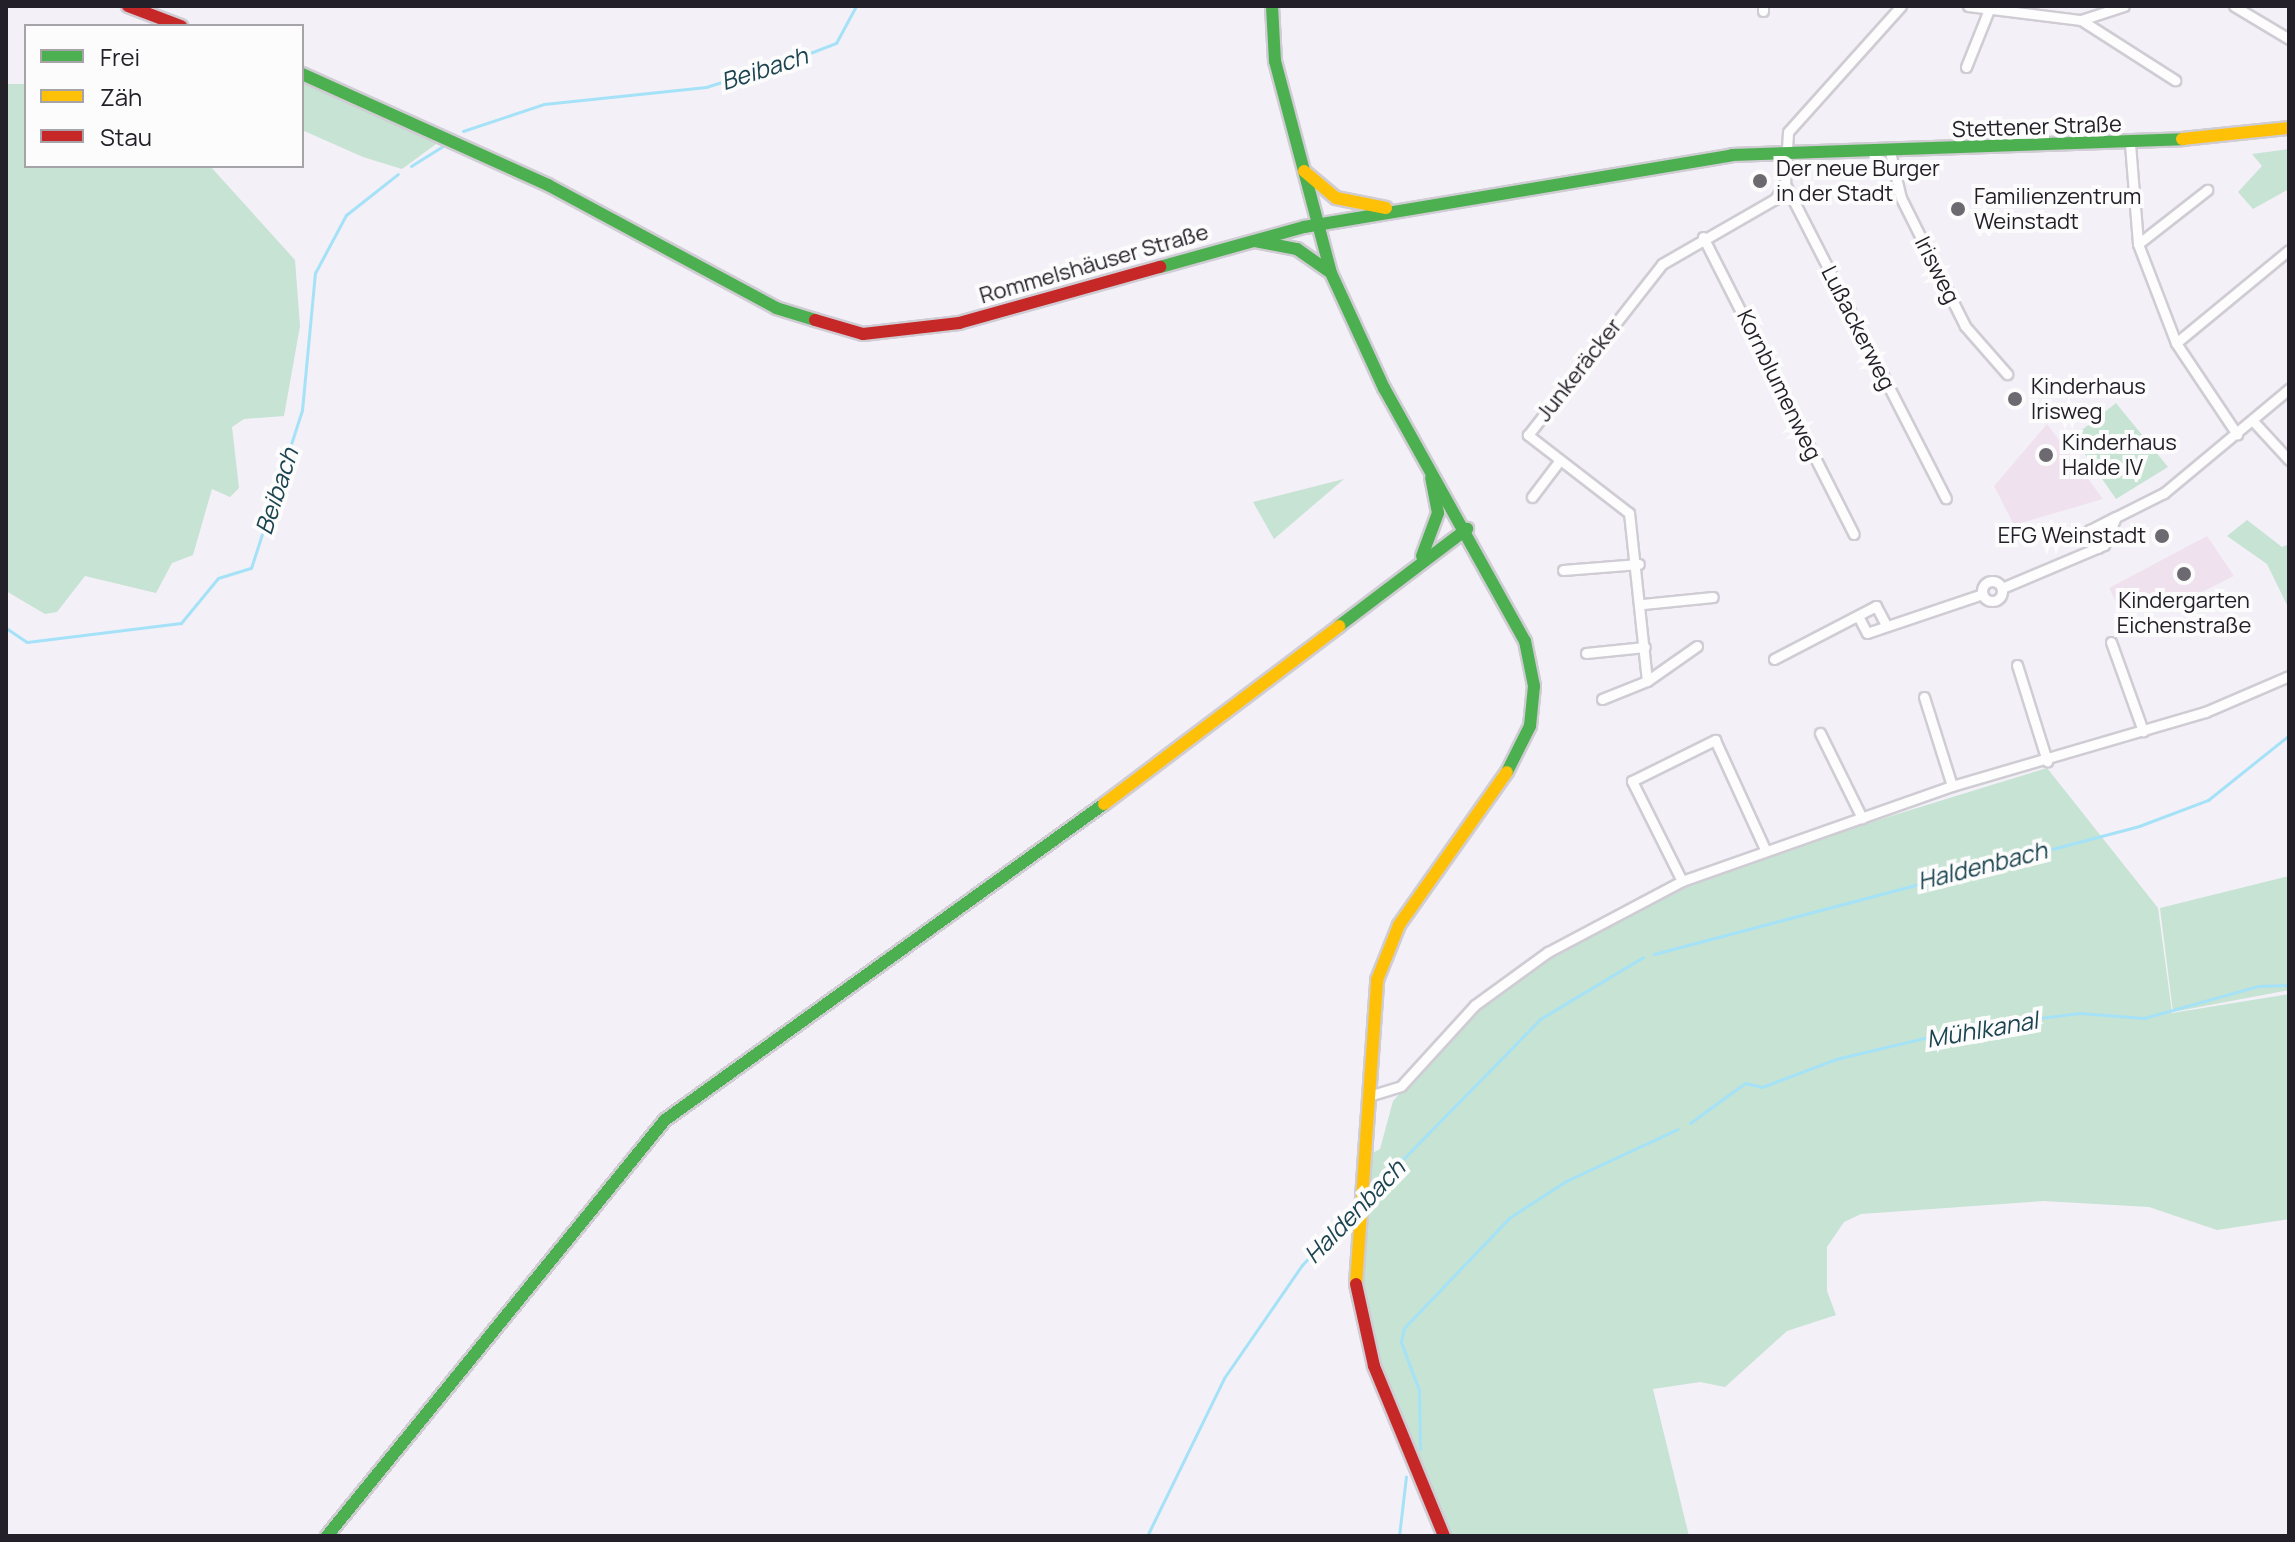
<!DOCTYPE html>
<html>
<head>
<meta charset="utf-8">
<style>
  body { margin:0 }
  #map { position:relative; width:2295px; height:1542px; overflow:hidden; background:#f3f0f8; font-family:Manrope,sans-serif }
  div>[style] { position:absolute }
  .education>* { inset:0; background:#efe2ee }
  .green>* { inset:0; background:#c6e3d3 }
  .stream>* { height:3px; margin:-1.5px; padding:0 1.5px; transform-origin:1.5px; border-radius:1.5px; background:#a5e2f7 }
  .roads { filter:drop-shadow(2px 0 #d0ccd4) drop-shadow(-2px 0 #d0ccd4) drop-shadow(0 2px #d0ccd4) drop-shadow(0 -2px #d0ccd4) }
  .street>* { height:9px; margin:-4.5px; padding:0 4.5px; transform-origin:4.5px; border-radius:4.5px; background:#fdfdfe }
  .street>.ring { margin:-4.5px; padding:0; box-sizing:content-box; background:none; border:9px solid #fdfdfe; border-radius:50% }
  .fast>* { height:12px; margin:-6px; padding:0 6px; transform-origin:6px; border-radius:6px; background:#4caf50 }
  .slow>* { height:12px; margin:-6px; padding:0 6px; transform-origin:6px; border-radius:6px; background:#ffc107 }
  .jam>* { height:12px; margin:-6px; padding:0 6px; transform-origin:6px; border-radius:6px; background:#c62828 }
  .dots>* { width:22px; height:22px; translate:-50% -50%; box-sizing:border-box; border:4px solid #fcfcfc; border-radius:50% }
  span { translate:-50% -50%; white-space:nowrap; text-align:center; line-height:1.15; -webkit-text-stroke:8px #fcfcfc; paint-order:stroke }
  .street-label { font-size:22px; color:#242029 }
  .poi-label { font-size:22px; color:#242029 }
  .left { translate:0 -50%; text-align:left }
  .right { translate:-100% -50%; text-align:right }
  .water-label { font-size:24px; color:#1b4450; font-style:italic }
  .frame { position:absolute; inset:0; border:8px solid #242029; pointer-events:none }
  .legend { position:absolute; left:24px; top:24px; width:280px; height:144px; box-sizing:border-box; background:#fcfcfc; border:2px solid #a6a4a8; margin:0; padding:10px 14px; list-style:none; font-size:24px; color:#242029 }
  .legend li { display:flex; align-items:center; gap:16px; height:40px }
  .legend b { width:40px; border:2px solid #a6a4a8 }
</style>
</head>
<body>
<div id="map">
  <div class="education">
    <i style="clip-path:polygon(2047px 424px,2103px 499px,2014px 525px,1994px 486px)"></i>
    <i style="clip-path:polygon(2207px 536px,2234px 576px,2164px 611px,2119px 608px,2109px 588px)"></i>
  </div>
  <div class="green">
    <i style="clip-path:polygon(302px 74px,447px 136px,402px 169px,363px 157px,302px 130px)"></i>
    <i style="clip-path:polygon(6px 84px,26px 84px,26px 166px,210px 166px,295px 260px,300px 326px,284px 416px,244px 419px,232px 427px,239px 488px,230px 497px,212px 489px,193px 555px,172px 563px,156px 593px,85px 576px,57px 612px,45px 614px,6px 591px)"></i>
    <i style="clip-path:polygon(2289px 149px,2289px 189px,2253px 209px,2238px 192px,2262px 166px,2252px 154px)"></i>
    <i style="clip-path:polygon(2116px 403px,2168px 467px,2116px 499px,2073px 437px)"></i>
    <i style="clip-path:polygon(1344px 479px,1274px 539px,1253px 502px)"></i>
    <i style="clip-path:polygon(2247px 520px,2282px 547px,2289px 544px,2289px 609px,2267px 564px,2227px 536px)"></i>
    <i style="clip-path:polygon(2047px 768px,2158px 908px,2172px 1013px,2289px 994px,2289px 1219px,2217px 1230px,2149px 1207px,2043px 1201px,1861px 1214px,1844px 1222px,1827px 1247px,1827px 1291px,1836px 1315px,1787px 1331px,1725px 1387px,1700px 1382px,1653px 1389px,1689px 1536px,1446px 1536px,1377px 1364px,1356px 1260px,1367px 1156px,1380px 1149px,1393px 1101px,1479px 1007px,1552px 954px,1631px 911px,1754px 858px)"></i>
    <i style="clip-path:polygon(2289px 876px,2289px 990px,2173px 1012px,2160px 908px)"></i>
  </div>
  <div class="stream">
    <i style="left:463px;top:131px;width:85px;rotate:-18.4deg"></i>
    <i style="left:544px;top:104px;width:163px;rotate:-6deg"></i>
    <i style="left:706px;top:87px;width:96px;rotate:-17.7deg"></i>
    <i style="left:797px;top:58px;width:42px;rotate:-21deg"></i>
    <i style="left:836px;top:43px;width:42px;rotate:-61.6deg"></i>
    <i style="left:411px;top:166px;width:40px;rotate:-32deg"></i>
    <i style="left:6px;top:628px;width:25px;rotate:34deg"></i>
    <i style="left:27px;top:642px;width:155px;rotate:-7deg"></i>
    <i style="left:181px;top:623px;width:58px;rotate:-50.6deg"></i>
    <i style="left:218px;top:578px;width:34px;rotate:-17deg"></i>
    <i style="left:251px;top:568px;width:166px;rotate:-72.1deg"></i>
    <i style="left:302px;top:410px;width:138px;rotate:-84.6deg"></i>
    <i style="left:315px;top:273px;width:66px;rotate:-61.9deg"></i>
    <i style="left:346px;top:215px;width:66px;rotate:-38.3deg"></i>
    <i style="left:1654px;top:954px;width:502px;rotate:-14.78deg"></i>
    <i style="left:2139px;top:826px;width:74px;rotate:-20.6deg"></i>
    <i style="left:2208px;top:800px;width:104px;rotate:-38.7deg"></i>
    <i style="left:1690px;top:1123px;width:68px;rotate:-36deg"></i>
    <i style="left:1745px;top:1083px;width:17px;rotate:13deg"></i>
    <i style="left:1762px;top:1087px;width:79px;rotate:-20.7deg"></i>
    <i style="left:1836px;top:1059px;width:143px;rotate:-13.4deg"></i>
    <i style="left:1975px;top:1026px;width:106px;rotate:-7.1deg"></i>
    <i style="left:2080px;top:1013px;width:64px;rotate:4.5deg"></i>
    <i style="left:2144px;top:1018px;width:118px;rotate:-15.7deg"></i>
    <i style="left:2258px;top:986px;width:31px;rotate:-2deg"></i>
    <i style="left:1364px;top:1199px;width:252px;rotate:-45.6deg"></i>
    <i style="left:1540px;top:1019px;width:120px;rotate:-31deg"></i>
    <i style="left:1420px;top:1449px;width:59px;rotate:-91deg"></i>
    <i style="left:1419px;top:1390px;width:51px;rotate:-110.6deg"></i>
    <i style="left:1401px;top:1342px;width:14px;rotate:-78deg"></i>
    <i style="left:1404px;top:1328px;width:152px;rotate:-46.3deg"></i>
    <i style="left:1509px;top:1218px;width:68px;rotate:-33deg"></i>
    <i style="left:1566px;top:1181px;width:123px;rotate:-24.9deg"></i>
    <i style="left:1147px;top:1536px;width:176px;rotate:-64deg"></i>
    <i style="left:1224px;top:1378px;width:137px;rotate:-55.4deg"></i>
    <i style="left:1302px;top:1265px;width:74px;rotate:-46.6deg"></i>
    <i style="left:1399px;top:1536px;width:60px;rotate:-83.3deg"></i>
  </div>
  <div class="roads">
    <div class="street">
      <i style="left:1763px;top:6px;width:5px;rotate:90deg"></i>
      <i style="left:1901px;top:6px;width:169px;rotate:131.9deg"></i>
      <i style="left:1788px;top:132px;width:52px;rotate:93.3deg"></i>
      <i style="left:1785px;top:184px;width:353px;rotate:62.9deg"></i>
      <i style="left:1968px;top:6px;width:114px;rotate:7.1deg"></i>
      <i style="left:2081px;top:20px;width:45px;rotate:-18deg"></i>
      <i style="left:2234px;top:6px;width:64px;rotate:31deg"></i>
      <i style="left:2081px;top:20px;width:112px;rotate:32.6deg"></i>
      <i style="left:1966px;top:67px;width:59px;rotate:-68.2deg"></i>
      <i style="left:2130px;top:144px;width:100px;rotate:85.4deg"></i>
      <i style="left:2138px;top:244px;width:106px;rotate:69deg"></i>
      <i style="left:2176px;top:343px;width:110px;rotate:56.2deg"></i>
      <i style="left:1890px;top:152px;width:47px;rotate:76.6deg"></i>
      <i style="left:1901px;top:198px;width:143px;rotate:63.4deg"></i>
      <i style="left:1965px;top:326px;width:64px;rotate:48.8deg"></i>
      <i style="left:1703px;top:237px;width:333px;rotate:63.1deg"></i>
      <i style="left:2138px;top:244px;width:88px;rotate:-38deg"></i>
      <i style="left:2176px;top:343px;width:146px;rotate:-39.5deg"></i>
      <i style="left:2253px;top:421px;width:53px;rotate:47.3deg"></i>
      <i style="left:1532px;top:497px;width:46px;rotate:-52.9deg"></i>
      <i style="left:2098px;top:548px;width:20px;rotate:-114deg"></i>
      <i style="left:2090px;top:530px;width:29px;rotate:-27deg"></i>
      <i style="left:1563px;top:570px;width:76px;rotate:-4.5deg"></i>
      <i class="ring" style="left:1982px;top:581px;width:11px;height:11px"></i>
      <i style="left:2002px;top:588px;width:111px;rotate:-22.9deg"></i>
      <i style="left:2104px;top:545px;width:30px;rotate:-67deg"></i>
      <i style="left:2116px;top:517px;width:54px;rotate:-26.6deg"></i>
      <i style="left:2164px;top:493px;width:163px;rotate:-39.8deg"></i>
      <i style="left:1643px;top:604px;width:70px;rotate:-5.7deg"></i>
      <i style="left:1858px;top:616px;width:19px;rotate:62deg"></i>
      <i style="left:1867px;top:633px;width:122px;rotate:-18.6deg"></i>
      <i style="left:2111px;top:642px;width:95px;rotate:70.2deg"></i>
      <i style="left:1586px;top:653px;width:59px;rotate:-5.8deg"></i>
      <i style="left:1774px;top:659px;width:115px;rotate:-27.5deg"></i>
      <i style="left:1876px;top:606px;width:19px;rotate:62deg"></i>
      <i style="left:2017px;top:665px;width:101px;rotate:72.6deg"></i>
      <i style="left:1647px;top:681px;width:169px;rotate:-96.1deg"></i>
      <i style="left:1629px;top:513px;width:128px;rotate:-142.3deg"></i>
      <i style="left:1528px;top:435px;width:217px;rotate:-51.9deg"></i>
      <i style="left:1662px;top:264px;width:130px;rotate:-29.9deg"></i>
      <i style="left:1775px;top:199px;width:18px;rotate:-56deg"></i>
      <i style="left:1924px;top:697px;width:93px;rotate:72.5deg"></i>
      <i style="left:1602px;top:699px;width:48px;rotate:-21.8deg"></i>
      <i style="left:1647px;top:681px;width:61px;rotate:-35deg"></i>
      <i style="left:1820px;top:733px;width:95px;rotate:63.7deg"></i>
      <i style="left:1682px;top:881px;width:112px;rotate:-116.6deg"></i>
      <i style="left:1632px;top:781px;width:93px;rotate:-26.3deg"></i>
      <i style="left:1715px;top:740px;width:120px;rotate:65.4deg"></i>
      <i style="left:1372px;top:1095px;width:30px;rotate:-17deg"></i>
      <i style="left:1401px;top:1086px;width:110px;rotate:-47.6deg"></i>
      <i style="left:1475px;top:1005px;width:90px;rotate:-36deg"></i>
      <i style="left:1548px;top:952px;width:152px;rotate:-27.9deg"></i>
      <i style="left:1682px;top:881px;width:286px;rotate:-19.4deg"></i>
      <i style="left:1952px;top:786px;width:264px;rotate:-16.3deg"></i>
      <i style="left:2205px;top:712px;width:91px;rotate:-23.2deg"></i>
    </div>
    <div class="fast">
      <i style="left:1272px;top:6px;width:55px;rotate:86.9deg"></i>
      <i style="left:1275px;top:61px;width:219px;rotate:75.2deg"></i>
      <i style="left:1331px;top:273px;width:127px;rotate:65.3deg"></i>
      <i style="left:1384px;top:388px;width:290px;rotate:60.9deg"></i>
      <i style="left:1525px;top:641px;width:46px;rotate:78.7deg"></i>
      <i style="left:1534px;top:686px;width:40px;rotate:95.7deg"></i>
      <i style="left:1530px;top:726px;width:51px;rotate:116.6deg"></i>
      <i style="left:302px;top:74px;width:270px;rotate:24.3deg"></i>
      <i style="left:548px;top:185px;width:259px;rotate:28.3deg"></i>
      <i style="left:776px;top:308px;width:41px;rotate:17.1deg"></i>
      <i style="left:1255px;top:241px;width:43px;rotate:10.8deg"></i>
      <i style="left:1297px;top:249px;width:38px;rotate:35deg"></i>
      <i style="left:1160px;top:267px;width:149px;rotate:-15.5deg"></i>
      <i style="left:1304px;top:227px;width:434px;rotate:-9.5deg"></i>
      <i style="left:1732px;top:155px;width:450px;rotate:-2deg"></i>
      <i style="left:1422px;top:556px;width:46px;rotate:-69.6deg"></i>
      <i style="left:1438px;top:513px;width:36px;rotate:-101deg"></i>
      <i style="left:1339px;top:626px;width:161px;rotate:-37.2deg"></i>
      <i style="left:327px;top:1536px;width:536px;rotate:-50.91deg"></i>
      <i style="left:665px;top:1120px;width:541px;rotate:-35.75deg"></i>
    </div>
    <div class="slow">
      <i style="left:2182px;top:139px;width:108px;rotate:-5.9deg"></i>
      <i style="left:1304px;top:171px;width:42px;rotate:40.2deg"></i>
      <i style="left:1336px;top:198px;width:51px;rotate:11.3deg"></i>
      <i style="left:1104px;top:804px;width:295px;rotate:-37.1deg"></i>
      <i style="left:1356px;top:1284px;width:305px;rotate:-86deg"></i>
      <i style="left:1377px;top:980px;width:59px;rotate:-68.2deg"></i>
      <i style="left:1399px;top:925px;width:187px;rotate:-54.8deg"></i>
    </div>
    <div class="jam">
      <i style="left:128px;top:6px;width:57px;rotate:20.7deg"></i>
      <i style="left:815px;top:320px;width:50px;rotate:16.3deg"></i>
      <i style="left:863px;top:334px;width:97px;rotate:-6.5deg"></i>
      <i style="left:959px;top:323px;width:209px;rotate:-15.6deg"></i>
      <i style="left:1356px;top:1284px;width:84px;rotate:77.6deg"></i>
      <i style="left:1374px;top:1366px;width:184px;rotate:67.6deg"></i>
    </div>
  </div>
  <div class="dots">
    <i style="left:1760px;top:181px;background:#6c6971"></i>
    <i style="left:1958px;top:209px;background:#6c6971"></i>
    <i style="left:2015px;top:399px;background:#6c6971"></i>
    <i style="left:2046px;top:455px;background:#6c6971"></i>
    <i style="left:2162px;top:536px;background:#6c6971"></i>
    <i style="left:2184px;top:574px;background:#6c6971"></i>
  </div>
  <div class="street-label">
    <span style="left:2037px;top:127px;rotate:-2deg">Stettener Straße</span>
    <span style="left:1094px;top:264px;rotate:-16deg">Rommelshäuser Straße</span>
    <span style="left:1937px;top:270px;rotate:63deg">Irisweg</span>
    <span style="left:1858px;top:328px;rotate:63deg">Lußackerweg</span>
    <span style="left:1579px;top:370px;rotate:-52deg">Junkeräcker</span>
    <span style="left:1779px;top:385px;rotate:64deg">Kornblumenweg</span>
  </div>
  <div class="poi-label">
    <span class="left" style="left:1776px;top:181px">Der neue Burger<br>in der Stadt</span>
    <span class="left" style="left:1974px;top:209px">Familienzentrum<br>Weinstadt</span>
    <span class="left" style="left:2031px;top:399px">Kinderhaus<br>Irisweg</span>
    <span class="left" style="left:2062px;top:455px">Kinderhaus<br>Halde IV</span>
    <span class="right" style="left:2146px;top:536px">EFG Weinstadt</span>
    <span style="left:2184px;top:613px">Kindergarten<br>Eichenstraße</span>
  </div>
  <div class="water-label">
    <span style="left:764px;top:68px;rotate:-18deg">Beibach</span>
    <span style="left:276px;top:491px;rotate:-72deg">Beibach</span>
    <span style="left:1982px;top:865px;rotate:-14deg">Haldenbach</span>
    <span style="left:1982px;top:1029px;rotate:-10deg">Mühlkanal</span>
    <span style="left:1354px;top:1211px;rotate:-46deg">Haldenbach</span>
  </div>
  <div class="frame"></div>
  <ul class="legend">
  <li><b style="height:10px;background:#4caf50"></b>Frei</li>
  <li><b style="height:10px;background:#ffc107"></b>Zäh</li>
  <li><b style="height:10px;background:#c62828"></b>Stau</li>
  </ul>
</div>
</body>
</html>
